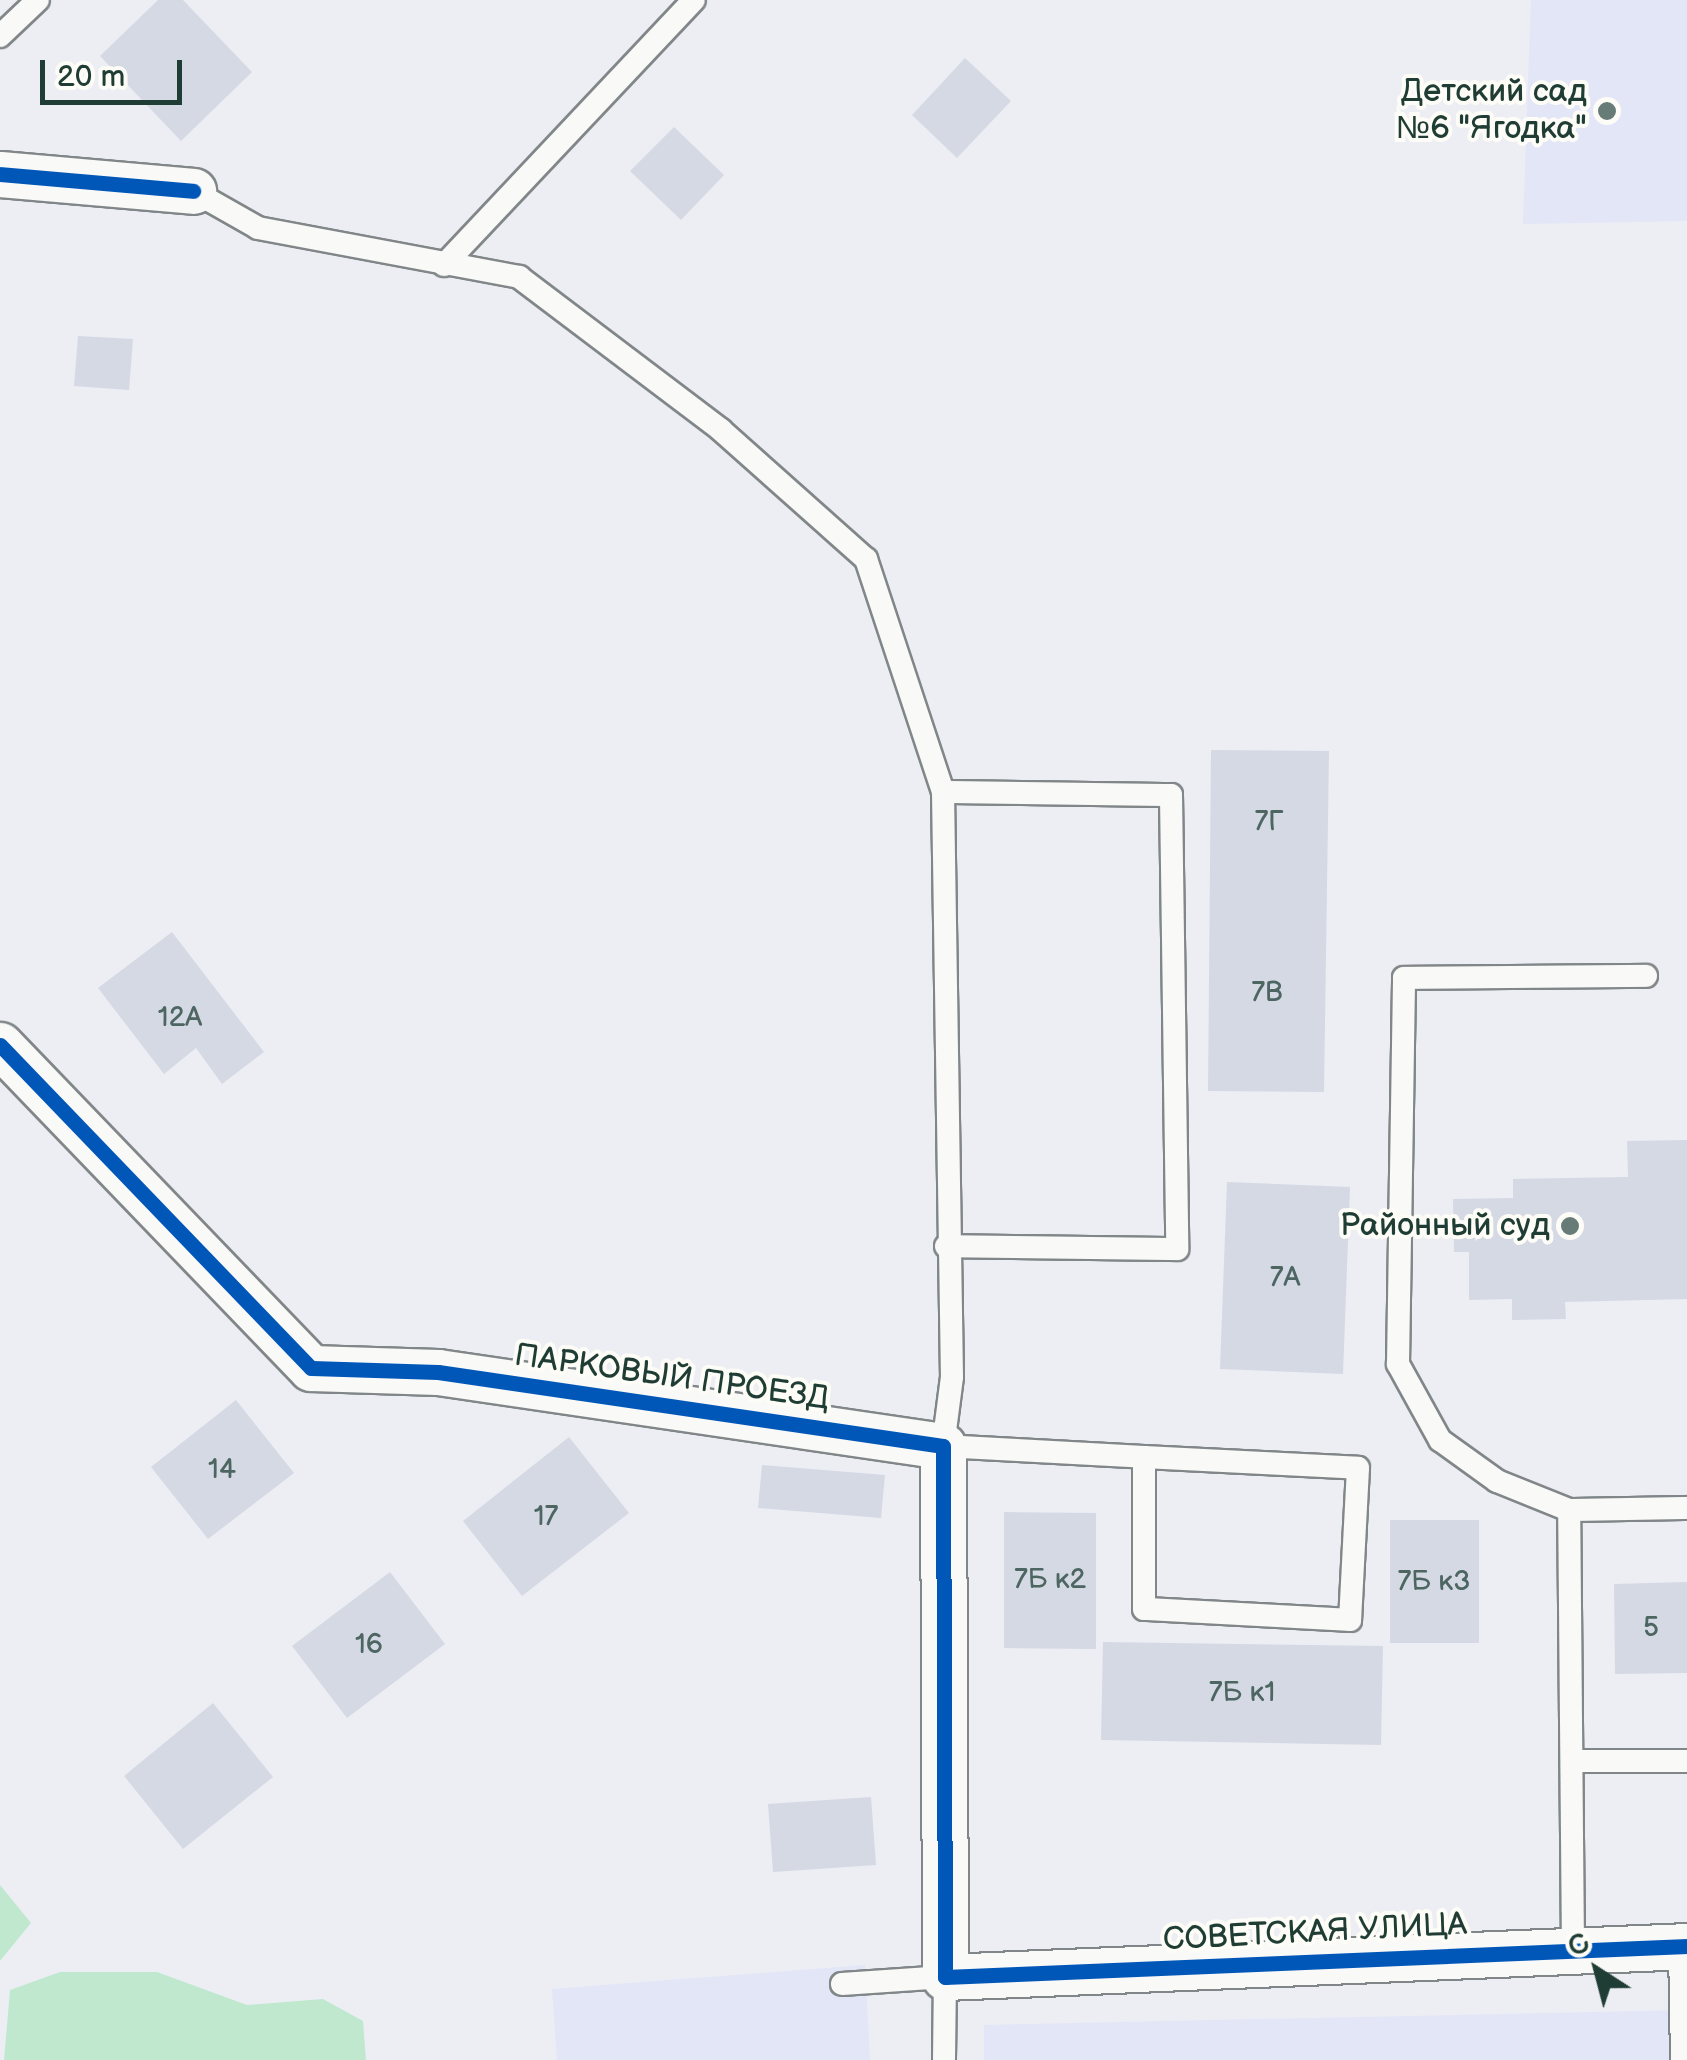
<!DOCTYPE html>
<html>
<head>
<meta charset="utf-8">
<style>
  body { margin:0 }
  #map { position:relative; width:1687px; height:2060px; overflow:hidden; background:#eceef4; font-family:"Balsamiq Sans",sans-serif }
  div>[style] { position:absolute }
  .built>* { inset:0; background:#e3e6f6 }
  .green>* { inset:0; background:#c0e8cf }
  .building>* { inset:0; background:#d4d9e4 }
  .roads { filter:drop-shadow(2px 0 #818788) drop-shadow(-2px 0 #818788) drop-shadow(0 2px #818788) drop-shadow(0 -2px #818788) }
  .lane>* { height:22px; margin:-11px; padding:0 11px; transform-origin:11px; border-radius:11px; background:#f9f9f8 }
  .street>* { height:45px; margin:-22.5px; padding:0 22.5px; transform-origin:22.5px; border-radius:22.5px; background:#f9f9f8 }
  .cycleway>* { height:15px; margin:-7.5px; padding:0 7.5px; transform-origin:7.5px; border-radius:7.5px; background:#0057b8 }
  .dots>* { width:28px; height:28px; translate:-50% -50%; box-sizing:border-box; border:5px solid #fdfcf7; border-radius:50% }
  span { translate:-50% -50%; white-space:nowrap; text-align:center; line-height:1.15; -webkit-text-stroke:8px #fdfcf7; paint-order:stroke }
  .number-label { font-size:28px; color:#4e6662 }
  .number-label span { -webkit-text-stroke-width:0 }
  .poi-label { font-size:32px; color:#1f3d34 }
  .right { translate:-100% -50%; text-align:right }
  .street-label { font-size:32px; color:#1f3d34 }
  .north { position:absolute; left:1547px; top:1920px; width:100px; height:100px; -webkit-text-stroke:8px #fdfcf7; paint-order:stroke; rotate:324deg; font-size:28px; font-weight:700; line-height:40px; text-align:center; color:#1f3d34 }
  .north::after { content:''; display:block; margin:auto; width:35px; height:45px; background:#1f3d34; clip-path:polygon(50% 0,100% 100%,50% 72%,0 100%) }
  .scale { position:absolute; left:40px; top:60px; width:142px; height:45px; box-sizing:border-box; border:5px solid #1f3d34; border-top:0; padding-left:12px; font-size:30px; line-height:35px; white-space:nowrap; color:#1f3d34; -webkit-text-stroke:8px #fdfcf7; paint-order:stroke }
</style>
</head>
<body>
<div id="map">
  <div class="built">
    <i style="clip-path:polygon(1531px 0,1687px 0,1687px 221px,1523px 224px)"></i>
    <i style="clip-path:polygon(865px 1965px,870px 2060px,557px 2060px,552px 1989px)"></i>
    <i style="clip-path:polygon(1687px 2010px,1687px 2060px,984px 2060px,984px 2025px)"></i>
  </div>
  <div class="green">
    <i style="clip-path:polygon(0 1885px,31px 1923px,0 1961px)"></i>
    <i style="clip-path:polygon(60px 1972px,157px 1972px,247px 2005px,323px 1999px,363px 2021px,366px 2060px,4px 2060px,10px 1990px)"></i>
  </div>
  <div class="building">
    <i style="clip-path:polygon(158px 0,183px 0,252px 72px,181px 141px,100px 56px)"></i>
    <i style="clip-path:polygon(965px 58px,1011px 101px,957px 158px,912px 115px)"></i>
    <i style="clip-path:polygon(674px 127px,724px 175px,681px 220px,630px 171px)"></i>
    <i style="clip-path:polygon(78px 336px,133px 339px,129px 390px,74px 386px)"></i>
    <i style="clip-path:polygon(1211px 750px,1329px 751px,1324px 1092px,1208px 1091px)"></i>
    <i style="clip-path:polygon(172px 932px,264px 1052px,222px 1084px,196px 1048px,164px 1074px,98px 988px)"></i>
    <i style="clip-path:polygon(1687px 1140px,1687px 1299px,1565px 1302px,1566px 1319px,1512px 1320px,1512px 1299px,1469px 1300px,1469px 1252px,1454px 1252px,1453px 1199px,1513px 1198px,1513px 1179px,1628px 1177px,1627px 1141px)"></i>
    <i style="clip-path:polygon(1227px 1182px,1350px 1187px,1343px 1374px,1220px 1369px)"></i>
    <i style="clip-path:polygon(236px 1400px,294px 1473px,208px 1539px,151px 1467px)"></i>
    <i style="clip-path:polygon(569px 1437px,629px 1513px,522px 1596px,463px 1521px)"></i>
    <i style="clip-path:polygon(762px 1465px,885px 1475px,881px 1518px,758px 1508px)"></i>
    <i style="clip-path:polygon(1004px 1512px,1096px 1513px,1096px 1649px,1004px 1648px)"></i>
    <i style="clip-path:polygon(1390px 1520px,1479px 1520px,1479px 1643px,1390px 1643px)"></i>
    <i style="clip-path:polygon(390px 1572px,445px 1644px,347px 1718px,292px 1646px)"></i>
    <i style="clip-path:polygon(1687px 1582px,1687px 1673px,1615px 1674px,1614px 1584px)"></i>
    <i style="clip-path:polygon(1103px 1642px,1383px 1646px,1381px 1745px,1101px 1740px)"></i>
    <i style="clip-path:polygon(213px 1703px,273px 1777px,183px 1849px,124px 1776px)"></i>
    <i style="clip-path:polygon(871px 1797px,876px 1865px,773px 1872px,768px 1804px)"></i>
  </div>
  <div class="roads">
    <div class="lane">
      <i style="left:0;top:36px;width:52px;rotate:-43.5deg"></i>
      <i style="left:193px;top:191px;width:75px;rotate:29.6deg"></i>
      <i style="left:258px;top:228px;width:266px;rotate:10.6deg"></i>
      <i style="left:519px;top:277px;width:253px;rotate:37.1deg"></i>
      <i style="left:721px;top:430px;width:194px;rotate:41.7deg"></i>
      <i style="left:866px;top:559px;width:245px;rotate:71.7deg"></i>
      <i style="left:943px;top:792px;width:585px;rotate:89.12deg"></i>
      <i style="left:952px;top:1377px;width:70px;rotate:97.4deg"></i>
      <i style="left:943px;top:1446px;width:201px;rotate:3.1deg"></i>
      <i style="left:1144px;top:1457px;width:214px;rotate:2.9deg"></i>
      <i style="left:1358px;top:1468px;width:152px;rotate:93deg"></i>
      <i style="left:1350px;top:1620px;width:206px;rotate:-176.9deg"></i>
      <i style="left:1144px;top:1609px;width:152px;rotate:-90deg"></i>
      <i style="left:444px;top:265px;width:364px;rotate:-46.7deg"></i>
      <i style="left:943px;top:792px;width:228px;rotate:0.8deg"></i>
      <i style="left:1171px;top:795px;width:454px;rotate:89.2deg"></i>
      <i style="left:1177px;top:1249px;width:231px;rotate:-179.3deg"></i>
      <i style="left:1569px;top:1510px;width:78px;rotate:-158.1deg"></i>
      <i style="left:1497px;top:1481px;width:70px;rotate:-144.3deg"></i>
      <i style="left:1440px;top:1440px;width:87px;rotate:-118.9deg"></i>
      <i style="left:1398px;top:1364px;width:386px;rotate:-89.1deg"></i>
      <i style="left:1404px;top:978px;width:242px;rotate:-0.5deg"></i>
      <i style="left:1573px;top:1761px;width:114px"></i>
      <i style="left:1680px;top:1946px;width:114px;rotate:89deg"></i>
      <i style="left:1573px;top:1949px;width:439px;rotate:-90.5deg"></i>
      <i style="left:1569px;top:1510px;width:118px;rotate:-1deg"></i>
      <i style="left:842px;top:1984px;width:103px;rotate:-3.9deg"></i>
      <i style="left:945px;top:1977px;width:83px;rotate:90.7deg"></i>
    </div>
    <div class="street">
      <i style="left:0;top:174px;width:194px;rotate:5deg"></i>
      <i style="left:0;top:1045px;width:448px;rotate:46.1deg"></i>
      <i style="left:311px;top:1368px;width:127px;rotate:1.8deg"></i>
      <i style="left:438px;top:1372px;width:510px;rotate:8.34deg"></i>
      <i style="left:943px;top:1446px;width:531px;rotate:89.78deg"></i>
      <i style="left:945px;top:1977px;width:743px;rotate:-2.39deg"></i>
    </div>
  </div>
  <div class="cycleway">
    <i style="left:0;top:174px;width:194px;rotate:5deg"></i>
    <i style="left:0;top:1045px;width:448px;rotate:46.1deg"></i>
    <i style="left:311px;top:1368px;width:127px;rotate:1.8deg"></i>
    <i style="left:438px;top:1372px;width:510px;rotate:8.34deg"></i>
    <i style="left:943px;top:1446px;width:531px;rotate:89.78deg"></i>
    <i style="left:945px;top:1977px;width:743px;rotate:-2.39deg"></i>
  </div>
  <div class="dots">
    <i style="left:1607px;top:111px;background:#677b77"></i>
    <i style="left:1570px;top:1226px;background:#677b77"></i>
  </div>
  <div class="number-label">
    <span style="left:1269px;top:822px">7Г</span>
    <span style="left:1267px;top:993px">7В</span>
    <span style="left:180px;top:1018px">12А</span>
    <span style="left:1285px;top:1278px">7А</span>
    <span style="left:222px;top:1470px">14</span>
    <span style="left:546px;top:1517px">17</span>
    <span style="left:1050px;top:1580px">7Б к2</span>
    <span style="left:1434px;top:1582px">7Б к3</span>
    <span style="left:1651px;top:1628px">5</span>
    <span style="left:369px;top:1645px">16</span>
    <span style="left:1242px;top:1693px">7Б к1</span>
  </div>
  <div class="poi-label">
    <span class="right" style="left:1587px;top:111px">Детский сад<br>№6 "Ягодка"</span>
    <span class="right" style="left:1550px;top:1226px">Районный суд</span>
  </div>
  <div class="street-label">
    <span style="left:672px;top:1378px;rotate:8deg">ПАРКОВЫЙ ПРОЕЗД</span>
    <span style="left:1315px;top:1933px;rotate:-3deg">СОВЕТСКАЯ УЛИЦА</span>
  </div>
  <div class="north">С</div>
  <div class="scale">20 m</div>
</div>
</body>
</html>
